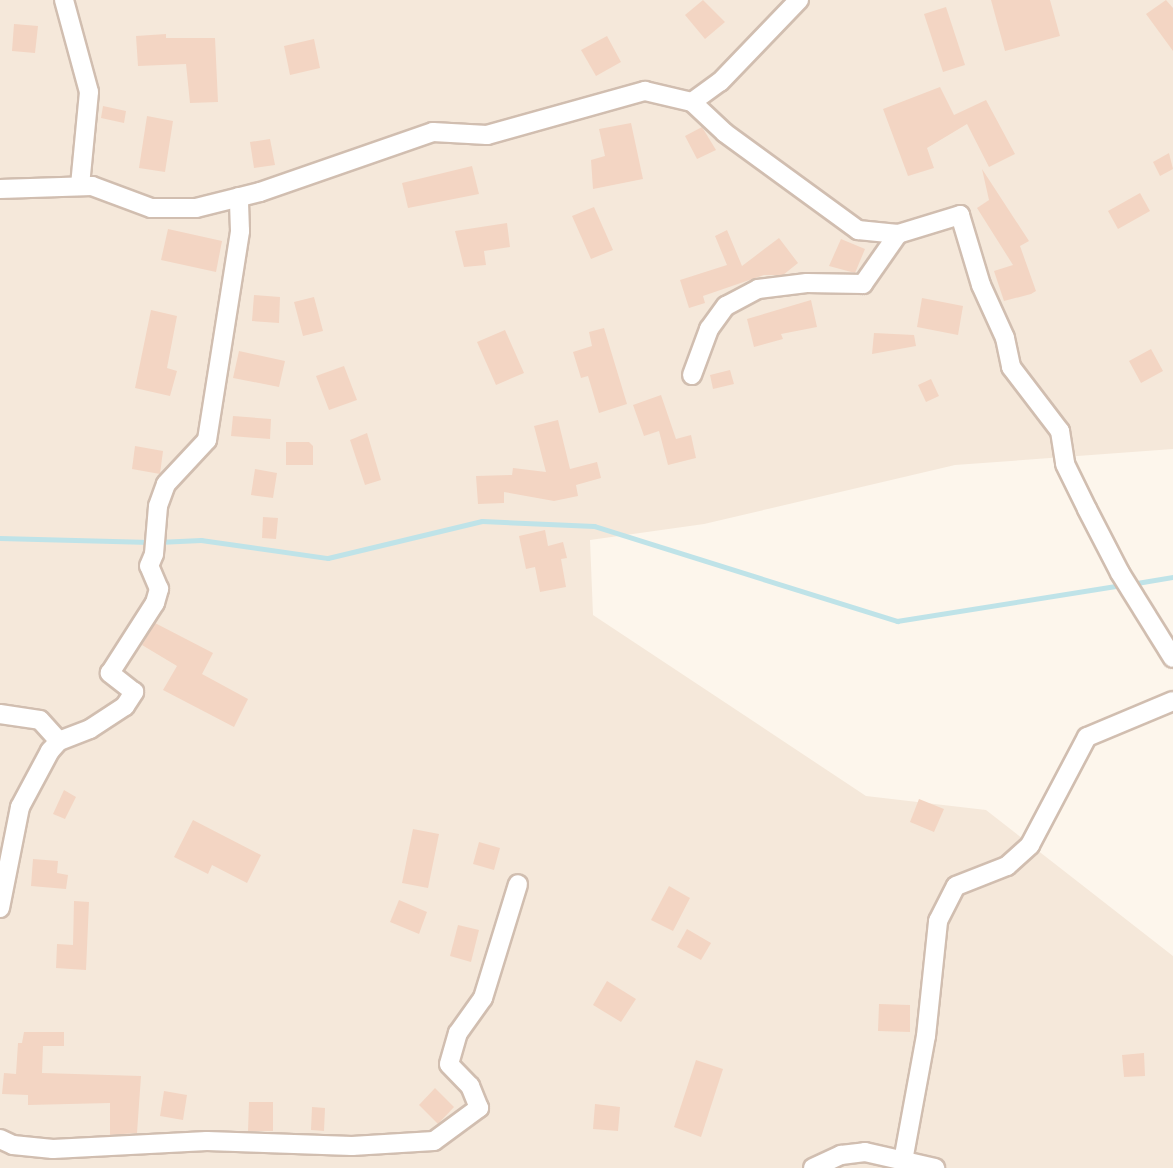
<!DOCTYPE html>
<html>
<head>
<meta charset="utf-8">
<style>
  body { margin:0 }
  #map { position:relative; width:1173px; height:1168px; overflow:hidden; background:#fdf6ec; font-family:"Archivo Narrow",sans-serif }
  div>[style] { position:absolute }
  .residential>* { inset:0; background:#f5e8da }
  .stream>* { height:4.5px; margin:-2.25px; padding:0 2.25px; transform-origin:2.25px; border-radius:2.25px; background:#bfe3e8 }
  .building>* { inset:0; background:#f3d5c3 }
  .roads { filter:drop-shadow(2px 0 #d1beb0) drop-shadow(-2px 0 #d1beb0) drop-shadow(0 2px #d1beb0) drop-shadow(0 -2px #d1beb0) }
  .minor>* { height:18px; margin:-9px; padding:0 9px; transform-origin:9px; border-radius:9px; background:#fff }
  span { translate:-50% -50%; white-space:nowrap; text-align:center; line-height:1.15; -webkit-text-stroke:4.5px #fffaf3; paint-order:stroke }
</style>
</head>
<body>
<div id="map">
  <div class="residential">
    <i style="clip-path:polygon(0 0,1173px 0,1173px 449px,955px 465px,704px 524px,590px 540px,593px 615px,866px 796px,986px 810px,1173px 956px,1173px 1168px,0 1168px)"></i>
  </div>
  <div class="stream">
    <i style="left:0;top:538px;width:150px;rotate:1.5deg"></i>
    <i style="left:158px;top:542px;width:43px;rotate:-2.7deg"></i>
    <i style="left:201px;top:540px;width:128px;rotate:8.1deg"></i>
    <i style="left:328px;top:558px;width:158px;rotate:-13.5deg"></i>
    <i style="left:482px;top:521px;width:112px;rotate:2.6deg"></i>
    <i style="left:594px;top:526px;width:318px;rotate:17.4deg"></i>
    <i style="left:897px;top:621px;width:229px;rotate:-9.1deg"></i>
    <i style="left:1131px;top:584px;width:43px;rotate:-9.5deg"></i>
  </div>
  <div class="building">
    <i style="clip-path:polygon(703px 0,725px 22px,705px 39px,685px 15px)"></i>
    <i style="clip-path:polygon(991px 0,1050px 0,1060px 36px,1005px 51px)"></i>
    <i style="clip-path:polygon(1166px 0,1173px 8px,1173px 51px,1146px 14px)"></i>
    <i style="clip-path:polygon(946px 7px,965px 65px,943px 72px,924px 14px)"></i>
    <i style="clip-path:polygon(14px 24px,38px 26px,35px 53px,12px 51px)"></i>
    <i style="clip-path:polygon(166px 34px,166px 38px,215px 38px,218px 102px,190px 103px,186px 64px,138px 66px,136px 36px)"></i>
    <i style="clip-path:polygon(607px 36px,621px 62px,596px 76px,581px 50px)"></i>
    <i style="clip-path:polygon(314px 39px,320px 68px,290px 75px,284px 46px)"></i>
    <i style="clip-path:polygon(940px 87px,954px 115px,986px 100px,1015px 154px,989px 167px,967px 124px,927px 148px,934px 168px,908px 176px,883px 109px)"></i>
    <i style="clip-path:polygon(103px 106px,126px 111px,124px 123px,101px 118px)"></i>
    <i style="clip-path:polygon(147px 116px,173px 121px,165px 172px,139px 168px)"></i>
    <i style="clip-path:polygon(631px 123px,643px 179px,593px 189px,591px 160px,605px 156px,599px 129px)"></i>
    <i style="clip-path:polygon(702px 127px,716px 150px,697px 159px,685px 136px)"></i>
    <i style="clip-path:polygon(270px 139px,275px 165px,254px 168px,250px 142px)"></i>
    <i style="clip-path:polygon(1169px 153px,1173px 169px,1160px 176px,1153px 162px)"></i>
    <i style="clip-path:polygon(472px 166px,479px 194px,408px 208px,402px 183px)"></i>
    <i style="clip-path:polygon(982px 169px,1029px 241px,1020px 246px,1036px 291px,1031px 294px,1004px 301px,994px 271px,1013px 265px,977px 208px,989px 200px)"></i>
    <i style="clip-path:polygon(1140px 193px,1150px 211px,1118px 229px,1108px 211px)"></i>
    <i style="clip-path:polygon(594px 207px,613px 250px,591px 259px,572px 216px)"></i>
    <i style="clip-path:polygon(507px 223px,510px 247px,484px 251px,486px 265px,464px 267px,455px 231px)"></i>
    <i style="clip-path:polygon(168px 229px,222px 241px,216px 272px,161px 260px)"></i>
    <i style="clip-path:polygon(727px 230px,742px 266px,779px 238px,798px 263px,783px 275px,764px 275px,703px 296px,705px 303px,689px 308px,680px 280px,727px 265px,715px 236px)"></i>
    <i style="clip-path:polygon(841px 239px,865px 249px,855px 273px,829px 266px)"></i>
    <i style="clip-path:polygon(254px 295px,280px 297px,279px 323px,252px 321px)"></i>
    <i style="clip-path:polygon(314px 297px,323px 331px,303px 336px,294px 302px)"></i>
    <i style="clip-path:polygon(922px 298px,963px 306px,958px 335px,917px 327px)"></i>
    <i style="clip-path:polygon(811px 300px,817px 327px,781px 334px,783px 339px,754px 347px,747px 319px)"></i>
    <i style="clip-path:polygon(151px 310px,177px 316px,167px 368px,177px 371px,170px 396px,135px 388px)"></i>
    <i style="clip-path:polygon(604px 328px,627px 404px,599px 413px,588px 376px,581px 378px,573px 352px,592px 346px,589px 332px)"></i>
    <i style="clip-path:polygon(505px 330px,524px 373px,496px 385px,477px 342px)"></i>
    <i style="clip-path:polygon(874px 333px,914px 335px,916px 346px,872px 354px)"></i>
    <i style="clip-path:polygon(1151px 349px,1163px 371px,1141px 383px,1129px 361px)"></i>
    <i style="clip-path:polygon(239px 351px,285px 361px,279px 387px,233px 378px)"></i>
    <i style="clip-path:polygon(344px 366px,357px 400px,329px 410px,316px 376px)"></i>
    <i style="clip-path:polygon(730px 370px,734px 384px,713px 389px,710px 375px)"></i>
    <i style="clip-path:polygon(931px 379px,939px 396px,926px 402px,918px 385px)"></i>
    <i style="clip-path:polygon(661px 395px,676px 439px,691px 435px,696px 458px,668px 465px,659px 431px,644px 436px,633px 405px)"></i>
    <i style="clip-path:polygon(233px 416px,271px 419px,270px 439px,231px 436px)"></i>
    <i style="clip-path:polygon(558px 420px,570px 469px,597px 462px,601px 478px,576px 485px,578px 496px,554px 501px,504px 492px,504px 503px,478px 504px,476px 476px,512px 475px,513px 468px,546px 472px,534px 426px)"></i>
    <i style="clip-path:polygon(367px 433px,381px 480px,365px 485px,350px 440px)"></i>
    <i style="clip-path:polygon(286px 442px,309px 442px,313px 446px,313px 465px,286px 465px)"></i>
    <i style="clip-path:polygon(135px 446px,163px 451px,160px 474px,132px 469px)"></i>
    <i style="clip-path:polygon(255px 469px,277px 473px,273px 498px,251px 495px)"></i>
    <i style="clip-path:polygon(263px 517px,278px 518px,276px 539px,262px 538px)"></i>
    <i style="clip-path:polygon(545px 530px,548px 546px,563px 542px,567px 558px,561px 559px,566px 587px,540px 592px,535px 567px,526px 569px,519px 536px)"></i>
    <i style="clip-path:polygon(155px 623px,213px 653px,202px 674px,248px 699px,234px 727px,163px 690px,177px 666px,142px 645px)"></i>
    <i style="clip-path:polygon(64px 790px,76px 797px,65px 819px,53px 814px)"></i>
    <i style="clip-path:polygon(919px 799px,944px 809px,934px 832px,910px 822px)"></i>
    <i style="clip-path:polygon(193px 820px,261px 855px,247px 883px,212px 865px,208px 874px,174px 857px)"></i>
    <i style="clip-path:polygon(413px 829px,439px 834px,428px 888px,402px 883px)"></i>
    <i style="clip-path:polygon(479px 842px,500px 848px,494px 870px,473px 864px)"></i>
    <i style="clip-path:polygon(33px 859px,58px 861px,57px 873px,68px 875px,66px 889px,31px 886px)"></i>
    <i style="clip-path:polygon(669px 886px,690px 898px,673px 931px,651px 920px)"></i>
    <i style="clip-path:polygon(399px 900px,427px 912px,419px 934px,390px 922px)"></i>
    <i style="clip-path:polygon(74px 901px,89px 902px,86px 970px,56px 968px,57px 944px,73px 945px)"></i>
    <i style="clip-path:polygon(458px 925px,479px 930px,471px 962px,450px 956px)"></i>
    <i style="clip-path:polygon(687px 929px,711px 943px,701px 960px,677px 947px)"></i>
    <i style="clip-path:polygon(607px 981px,636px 999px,621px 1022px,593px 1005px)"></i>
    <i style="clip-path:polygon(879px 1004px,910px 1005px,910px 1032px,878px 1031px)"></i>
    <i style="clip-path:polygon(24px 1032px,64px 1032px,64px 1046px,43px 1046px,42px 1073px,141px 1076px,137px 1133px,110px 1135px,110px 1103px,28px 1105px,28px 1095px,2px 1094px,4px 1073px,16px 1074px,18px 1043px,22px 1043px)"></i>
    <i style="clip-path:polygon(1144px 1053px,1145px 1076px,1124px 1077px,1122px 1055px)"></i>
    <i style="clip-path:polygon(696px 1060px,723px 1069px,701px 1137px,674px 1127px)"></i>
    <i style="clip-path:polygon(435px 1088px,454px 1107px,438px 1124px,419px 1105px)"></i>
    <i style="clip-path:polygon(164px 1091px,187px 1095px,183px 1120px,160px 1116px)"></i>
    <i style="clip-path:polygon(249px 1102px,273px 1102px,273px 1131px,248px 1131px)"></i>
    <i style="clip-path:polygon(595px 1104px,620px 1107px,618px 1131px,593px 1129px)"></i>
    <i style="clip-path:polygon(312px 1107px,325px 1108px,324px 1131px,311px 1130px)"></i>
  </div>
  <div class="roads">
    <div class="minor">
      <i style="left:64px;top:0;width:95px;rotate:74.8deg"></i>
      <i style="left:89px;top:92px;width:94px;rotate:95.5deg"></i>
      <i style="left:692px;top:102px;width:34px;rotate:-36deg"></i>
      <i style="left:720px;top:82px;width:114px;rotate:-46.1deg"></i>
      <i style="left:0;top:189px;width:92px;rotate:-1.9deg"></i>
      <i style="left:92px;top:186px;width:63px;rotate:20.4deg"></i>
      <i style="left:151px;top:208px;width:45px"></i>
      <i style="left:196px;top:208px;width:66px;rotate:-14deg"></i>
      <i style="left:260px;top:192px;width:183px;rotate:-19.1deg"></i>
      <i style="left:433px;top:132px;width:54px;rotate:3.2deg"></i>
      <i style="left:487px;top:135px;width:164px;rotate:-15.6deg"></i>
      <i style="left:645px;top:91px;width:48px;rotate:13.2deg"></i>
      <i style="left:692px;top:102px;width:45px;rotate:43.2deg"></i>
      <i style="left:725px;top:133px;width:165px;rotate:36.1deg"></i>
      <i style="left:858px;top:230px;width:40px;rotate:5.7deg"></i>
      <i style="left:898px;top:234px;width:65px;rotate:-17deg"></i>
      <i style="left:960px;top:215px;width:73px;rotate:73.3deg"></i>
      <i style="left:981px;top:285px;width:58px;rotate:65.6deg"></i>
      <i style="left:1005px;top:338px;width:30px;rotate:78deg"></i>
      <i style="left:1011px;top:367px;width:81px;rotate:52.6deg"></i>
      <i style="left:1060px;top:431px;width:33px;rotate:81deg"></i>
      <i style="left:1065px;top:464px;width:50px;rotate:63.9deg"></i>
      <i style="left:1087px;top:509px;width:72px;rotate:62.7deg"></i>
      <i style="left:1120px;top:573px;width:100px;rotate:58.1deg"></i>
      <i style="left:692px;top:375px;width:49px;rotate:-69.7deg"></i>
      <i style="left:709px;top:329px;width:29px;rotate:-54deg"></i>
      <i style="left:726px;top:306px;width:36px;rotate:-28deg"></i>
      <i style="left:758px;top:289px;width:49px;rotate:-7deg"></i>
      <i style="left:807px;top:283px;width:56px;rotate:1deg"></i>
      <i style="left:863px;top:284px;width:61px;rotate:-55deg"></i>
      <i style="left:0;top:714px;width:40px;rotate:8.5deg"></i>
      <i style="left:40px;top:720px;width:28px;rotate:48deg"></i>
      <i style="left:0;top:908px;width:103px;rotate:-78.8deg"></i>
      <i style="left:20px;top:807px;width:64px;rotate:-61.8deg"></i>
      <i style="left:50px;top:751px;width:13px;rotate:-48deg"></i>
      <i style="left:59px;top:741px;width:33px;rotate:-21deg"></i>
      <i style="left:90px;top:729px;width:42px;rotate:-33.3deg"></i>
      <i style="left:125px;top:706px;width:17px;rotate:-57deg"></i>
      <i style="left:134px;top:692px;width:31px;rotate:-142deg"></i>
      <i style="left:110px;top:673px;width:83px;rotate:-57.3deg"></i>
      <i style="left:155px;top:603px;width:15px;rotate:-74deg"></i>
      <i style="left:159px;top:589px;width:25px;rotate:-113deg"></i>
      <i style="left:149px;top:566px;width:13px;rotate:-67deg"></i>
      <i style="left:154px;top:554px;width:48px;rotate:-85.2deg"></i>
      <i style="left:158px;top:506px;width:23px;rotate:-70deg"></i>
      <i style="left:166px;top:484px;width:60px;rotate:-47deg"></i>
      <i style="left:207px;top:440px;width:212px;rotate:-81deg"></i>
      <i style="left:240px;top:231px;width:34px;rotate:-92deg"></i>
      <i style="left:0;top:1139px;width:14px;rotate:25deg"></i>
      <i style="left:13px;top:1145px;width:40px;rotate:5.7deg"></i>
      <i style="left:53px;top:1149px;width:154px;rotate:-3deg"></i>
      <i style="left:207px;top:1141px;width:145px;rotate:2deg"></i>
      <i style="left:352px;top:1146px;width:82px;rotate:-3.5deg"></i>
      <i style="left:434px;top:1141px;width:56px;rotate:-36.3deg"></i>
      <i style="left:479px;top:1108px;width:24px;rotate:-112deg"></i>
      <i style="left:470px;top:1086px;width:30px;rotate:-134deg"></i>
      <i style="left:449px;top:1064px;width:32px;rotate:-74deg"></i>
      <i style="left:458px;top:1033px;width:43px;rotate:-54.5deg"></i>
      <i style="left:483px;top:998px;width:119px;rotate:-72.9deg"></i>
      <i style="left:903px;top:1161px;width:127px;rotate:-79.6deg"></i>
      <i style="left:926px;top:1036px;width:116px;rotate:-84deg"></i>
      <i style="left:938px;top:921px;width:39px;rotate:-63deg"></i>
      <i style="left:956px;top:886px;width:55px;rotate:-21.4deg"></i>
      <i style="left:1007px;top:866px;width:31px;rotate:-42deg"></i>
      <i style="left:1030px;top:845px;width:122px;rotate:-62.2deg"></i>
      <i style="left:1087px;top:737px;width:93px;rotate:-22.7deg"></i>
      <i style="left:813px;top:1168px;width:31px;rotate:-25deg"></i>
      <i style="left:841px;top:1155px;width:24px;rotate:-7deg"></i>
      <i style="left:865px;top:1152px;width:72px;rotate:12.9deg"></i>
    </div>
  </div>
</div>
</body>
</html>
